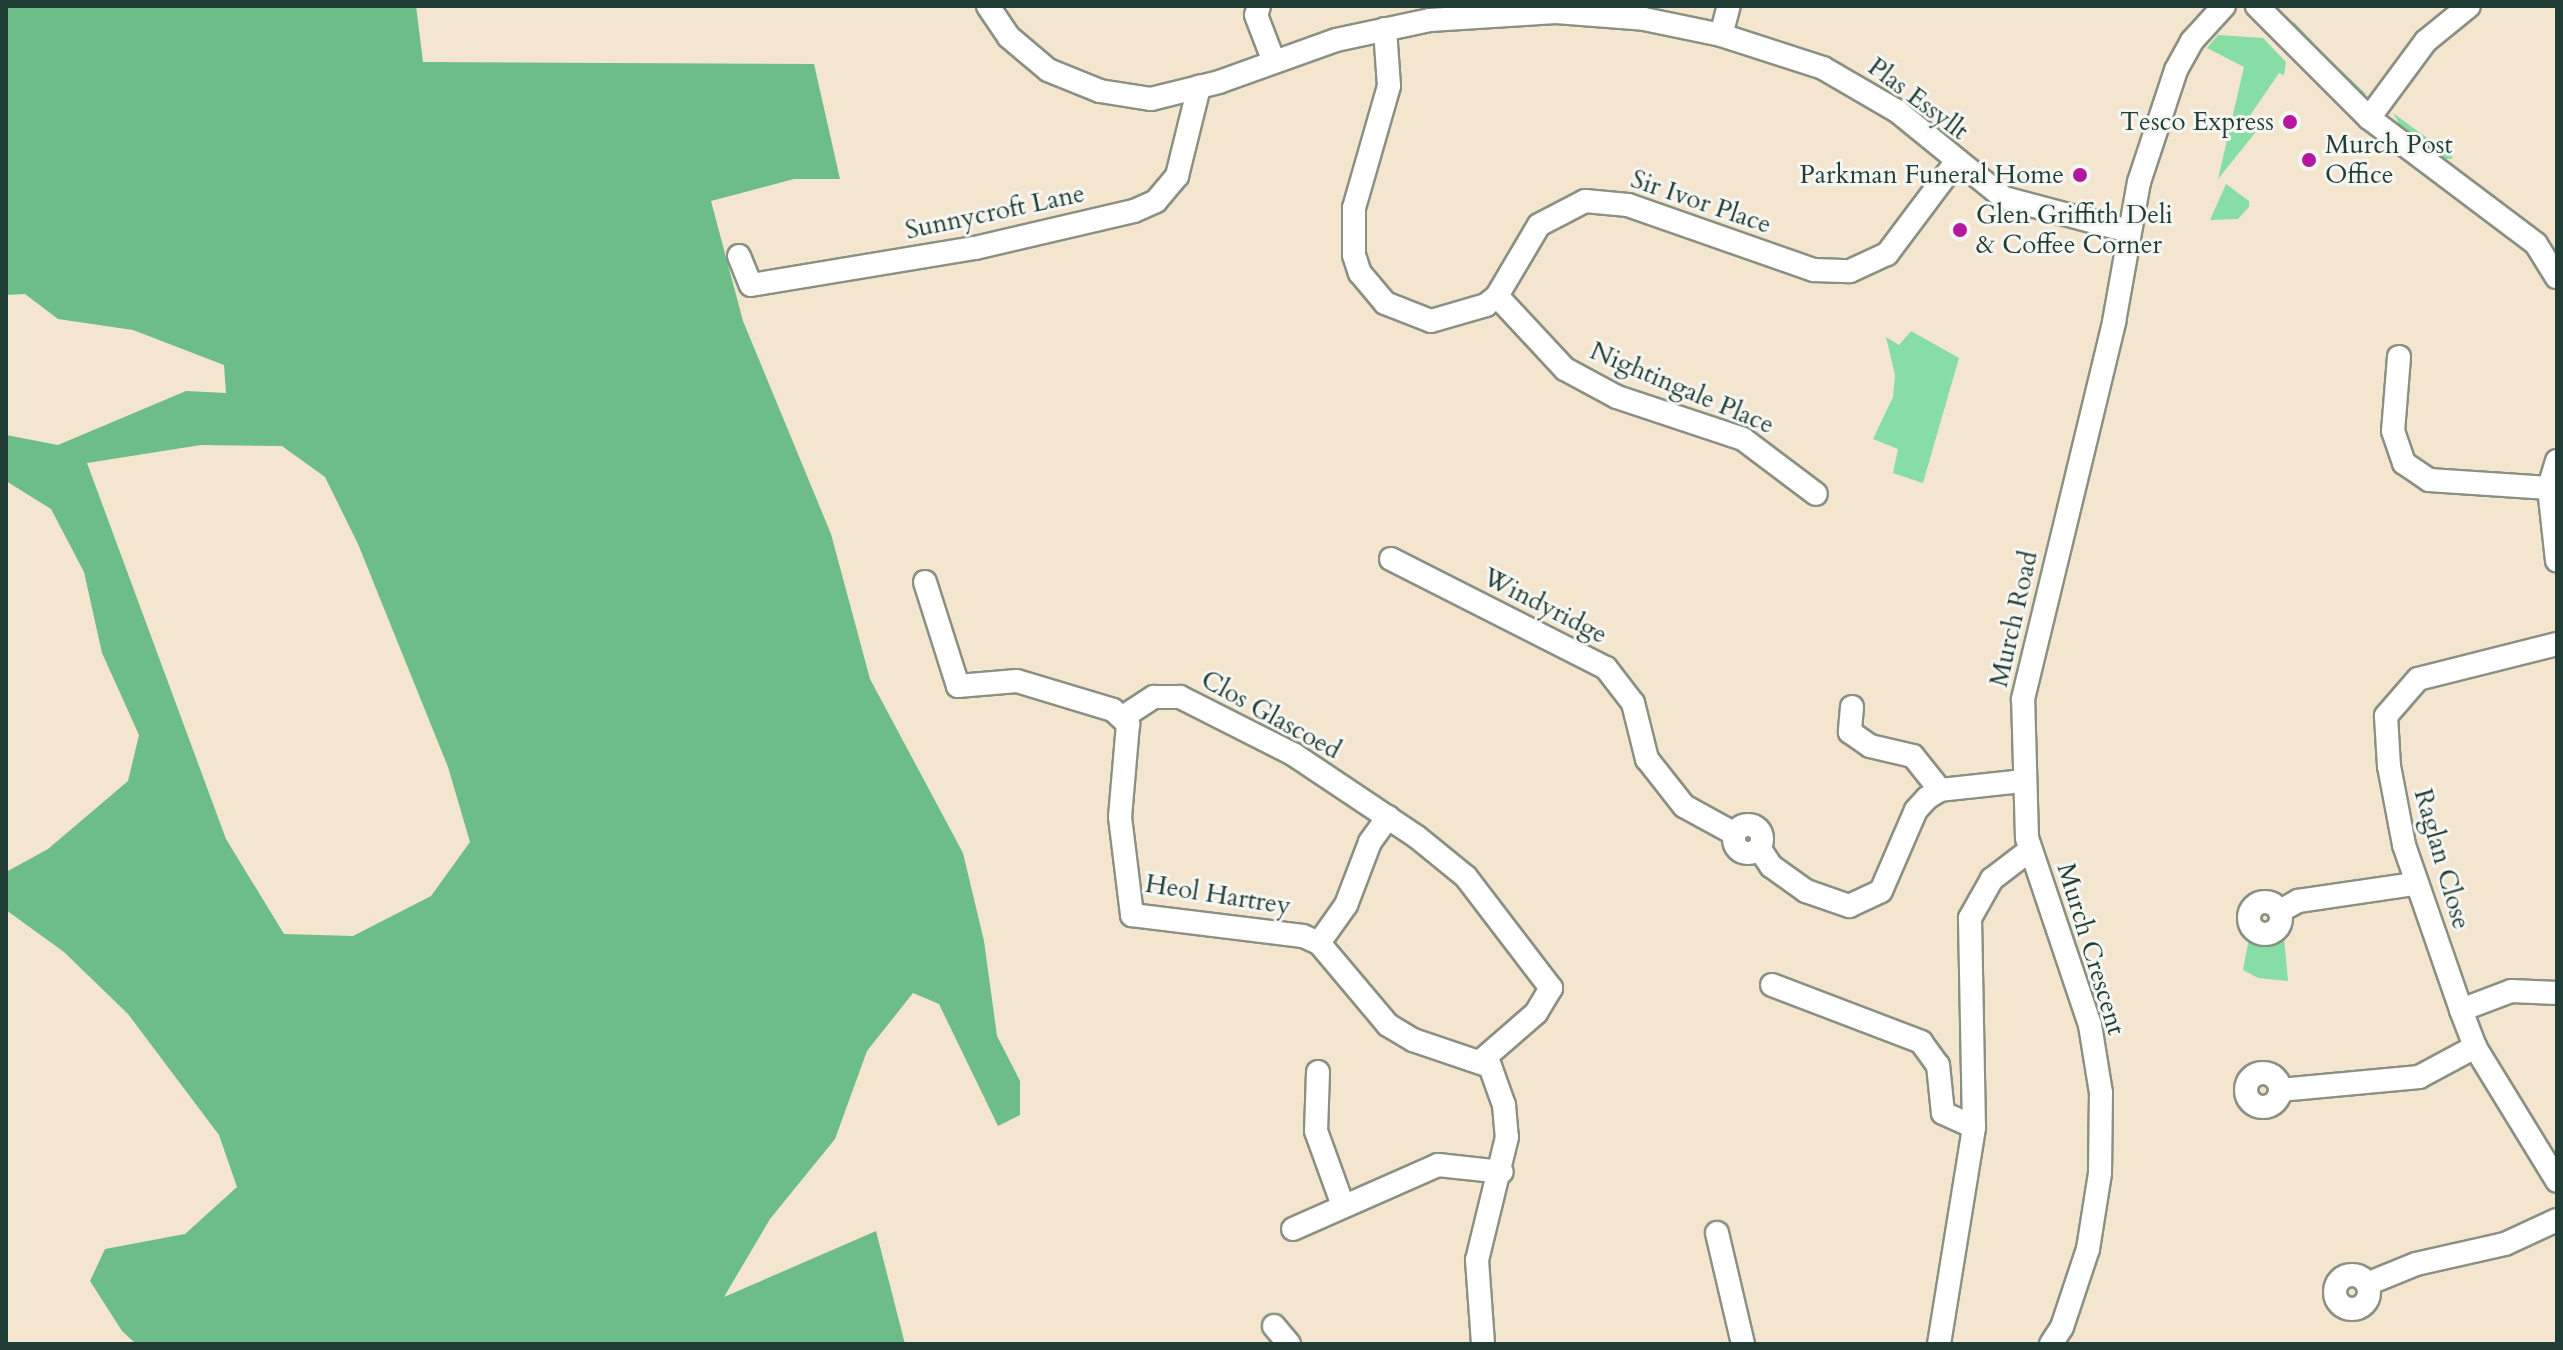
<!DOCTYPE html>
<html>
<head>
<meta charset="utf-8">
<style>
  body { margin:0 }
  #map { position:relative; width:2563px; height:1350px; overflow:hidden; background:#f4e5cf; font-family:Cardo,serif }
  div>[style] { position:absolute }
  .green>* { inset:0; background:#86dea4 }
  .forest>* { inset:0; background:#6cbd8a }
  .roads { filter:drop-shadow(2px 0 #8a9182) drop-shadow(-2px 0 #8a9182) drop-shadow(0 2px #8a9182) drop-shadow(0 -2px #8a9182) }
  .street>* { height:22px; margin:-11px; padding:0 11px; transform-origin:11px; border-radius:11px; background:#fff }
  .street>.ring { margin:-11px; padding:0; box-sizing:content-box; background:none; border:22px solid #fff; border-radius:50% }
  .dots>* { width:22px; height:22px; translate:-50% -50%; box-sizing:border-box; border:4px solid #f6f6f2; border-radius:50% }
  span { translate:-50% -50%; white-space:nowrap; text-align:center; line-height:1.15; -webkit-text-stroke:6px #f6f6f2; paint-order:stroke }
  .street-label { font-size:26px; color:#1f3d34 }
  .poi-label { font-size:26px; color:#1f3d34 }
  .right { translate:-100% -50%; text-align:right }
  .left { translate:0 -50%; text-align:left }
  .frame { position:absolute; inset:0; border:8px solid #1f3d34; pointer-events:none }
</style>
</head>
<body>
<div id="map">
  <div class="green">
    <i style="clip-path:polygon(2294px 22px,2325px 55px,2366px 94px,2359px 94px,2289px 27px)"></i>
    <i style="clip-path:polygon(2218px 35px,2263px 38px,2286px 62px,2284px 75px,2279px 73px,2251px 114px,2255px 133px,2218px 179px,2244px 67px,2207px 48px)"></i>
    <i style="clip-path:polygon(2393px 113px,2453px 157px,2451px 159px,2442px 159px,2404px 132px)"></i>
    <i style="clip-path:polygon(2226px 184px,2249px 201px,2249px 207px,2238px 219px,2210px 220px)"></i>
    <i style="clip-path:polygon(1911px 331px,1959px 358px,1923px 483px,1893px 473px,1898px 449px,1873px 439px,1893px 397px,1895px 375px,1886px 337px,1899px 345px)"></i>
    <i style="clip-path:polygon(2250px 933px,2255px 941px,2269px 944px,2284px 937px,2288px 981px,2258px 978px,2243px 970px)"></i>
  </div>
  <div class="forest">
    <i style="clip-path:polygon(evenodd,6px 6px,416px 6px,423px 62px,814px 64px,840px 179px,794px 179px,711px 201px,743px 321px,831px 534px,870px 679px,963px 853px,984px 941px,997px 1036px,1020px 1081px,1020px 1115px,998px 1126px,939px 1004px,913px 993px,867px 1051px,835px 1139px,770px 1219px,724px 1297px,876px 1231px,905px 1344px,136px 1344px,122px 1331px,90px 1281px,105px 1249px,185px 1234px,237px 1187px,219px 1135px,128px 1014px,64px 952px,6px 910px,6px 872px,48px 849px,128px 781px,139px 735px,102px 653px,84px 572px,51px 509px,6px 481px,6px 435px,58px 445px,186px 391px,226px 393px,224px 365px,133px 330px,58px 319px,25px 294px,6px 295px,6px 6px,201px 445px,282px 446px,325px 477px,358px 544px,448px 767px,470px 842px,431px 896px,353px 936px,284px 934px,226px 839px,87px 463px,201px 445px)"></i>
  </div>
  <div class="roads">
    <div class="street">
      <i style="left:988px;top:6px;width:37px;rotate:56deg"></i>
      <i style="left:1009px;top:37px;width:51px;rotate:40.2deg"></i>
      <i style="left:1048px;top:70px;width:56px;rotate:22deg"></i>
      <i style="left:1100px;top:91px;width:52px;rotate:8.9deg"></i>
      <i style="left:1151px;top:99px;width:70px;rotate:-14deg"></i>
      <i style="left:1219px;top:82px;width:124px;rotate:-19.7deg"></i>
      <i style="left:1336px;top:40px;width:96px;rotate:-12deg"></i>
      <i style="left:1430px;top:20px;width:126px;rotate:-3.6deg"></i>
      <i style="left:1556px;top:12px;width:88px;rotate:4.5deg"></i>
      <i style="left:1644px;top:19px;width:79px;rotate:11.7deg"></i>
      <i style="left:1721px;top:35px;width:107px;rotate:17.9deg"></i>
      <i style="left:1823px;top:68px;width:86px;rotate:30.2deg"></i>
      <i style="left:1897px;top:111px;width:138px;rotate:39.1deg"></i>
      <i style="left:2004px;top:198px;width:128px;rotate:14.9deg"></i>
      <i style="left:1259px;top:6px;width:9px;rotate:108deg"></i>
      <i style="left:1256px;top:15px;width:50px;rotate:69deg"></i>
      <i style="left:2257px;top:6px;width:158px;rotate:45deg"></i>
      <i style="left:2369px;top:118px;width:209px;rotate:37deg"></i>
      <i style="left:2536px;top:244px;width:39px;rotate:58deg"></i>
      <i style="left:1385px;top:29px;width:57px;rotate:86deg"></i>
      <i style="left:1389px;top:86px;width:127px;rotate:106deg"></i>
      <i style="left:1354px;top:208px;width:47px;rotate:90deg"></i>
      <i style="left:1354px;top:255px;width:19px;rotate:72deg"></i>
      <i style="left:1360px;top:273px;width:39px;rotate:50deg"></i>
      <i style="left:1385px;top:303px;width:49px;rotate:21.4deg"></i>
      <i style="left:1431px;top:321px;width:57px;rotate:-16.2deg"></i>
      <i style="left:1486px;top:305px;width:14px;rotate:-39deg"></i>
      <i style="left:1497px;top:296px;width:82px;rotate:-59.4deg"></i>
      <i style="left:1539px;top:225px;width:52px;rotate:-27.6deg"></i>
      <i style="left:1585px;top:201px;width:43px;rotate:5.3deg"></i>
      <i style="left:1628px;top:205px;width:197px;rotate:19.3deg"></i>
      <i style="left:1814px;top:270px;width:36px;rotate:2deg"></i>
      <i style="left:1850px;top:271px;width:41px;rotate:-24.7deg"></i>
      <i style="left:1887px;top:254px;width:115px;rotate:-53.1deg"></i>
      <i style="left:1721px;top:35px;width:30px;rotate:-75deg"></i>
      <i style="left:2369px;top:118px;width:96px;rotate:-53.5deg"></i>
      <i style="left:2426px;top:41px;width:55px;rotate:-39.1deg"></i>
      <i style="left:739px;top:256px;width:31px;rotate:68deg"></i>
      <i style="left:751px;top:285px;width:227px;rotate:-9.4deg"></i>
      <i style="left:975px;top:248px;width:163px;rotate:-13.1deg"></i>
      <i style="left:1134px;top:211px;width:24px;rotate:-24deg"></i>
      <i style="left:1156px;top:201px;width:33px;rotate:-50deg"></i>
      <i style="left:1177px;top:176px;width:92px;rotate:-76.1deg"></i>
      <i style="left:1497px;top:296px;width:100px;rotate:47deg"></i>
      <i style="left:1565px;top:369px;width:59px;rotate:28.3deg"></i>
      <i style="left:1617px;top:397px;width:133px;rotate:18.4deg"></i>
      <i style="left:1743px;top:439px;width:91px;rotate:37deg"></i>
      <i style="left:2399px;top:357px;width:74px;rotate:94.6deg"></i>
      <i style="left:2393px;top:431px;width:34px;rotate:71deg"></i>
      <i style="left:2404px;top:463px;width:30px;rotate:34deg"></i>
      <i style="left:2429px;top:480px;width:120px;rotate:3.8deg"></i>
      <i style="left:2557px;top:461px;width:28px;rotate:107deg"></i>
      <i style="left:2549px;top:488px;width:73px;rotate:83.7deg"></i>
      <i style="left:1391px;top:559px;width:241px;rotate:26.9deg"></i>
      <i style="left:1606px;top:668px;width:44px;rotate:52.4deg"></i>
      <i style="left:1633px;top:703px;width:58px;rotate:76deg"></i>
      <i style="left:1647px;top:759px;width:60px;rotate:51.8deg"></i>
      <i style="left:1684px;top:806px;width:58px;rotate:28.8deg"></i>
      <i style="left:925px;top:582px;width:109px;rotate:72.4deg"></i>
      <i style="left:958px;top:686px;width:59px;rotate:-4.8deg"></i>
      <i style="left:1017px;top:681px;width:100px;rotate:16.8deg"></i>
      <i style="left:1113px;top:710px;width:21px;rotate:43deg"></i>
      <i style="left:1128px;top:724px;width:93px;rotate:94.9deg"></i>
      <i style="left:1120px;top:817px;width:99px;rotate:83deg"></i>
      <i style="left:1132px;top:915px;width:172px;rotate:7deg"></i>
      <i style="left:1303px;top:936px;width:17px;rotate:24deg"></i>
      <i style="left:1319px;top:943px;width:107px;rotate:49.9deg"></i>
      <i style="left:1388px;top:1025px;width:29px;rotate:31deg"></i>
      <i style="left:1413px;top:1040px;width:81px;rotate:18.7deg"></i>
      <i style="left:1490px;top:1066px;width:41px;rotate:70.3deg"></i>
      <i style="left:1504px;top:1105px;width:32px;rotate:85deg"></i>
      <i style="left:1507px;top:1137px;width:127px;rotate:103.7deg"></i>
      <i style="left:1477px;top:1260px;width:84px;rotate:85.9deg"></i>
      <i style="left:2557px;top:644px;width:143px;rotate:165.9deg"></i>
      <i style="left:2418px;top:679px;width:49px;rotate:130.9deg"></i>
      <i style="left:2386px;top:716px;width:50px;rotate:86.6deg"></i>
      <i style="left:2389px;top:766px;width:80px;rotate:79.2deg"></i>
      <i style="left:2404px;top:845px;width:175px;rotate:70.9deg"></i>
      <i style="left:2461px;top:1010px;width:40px;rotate:69deg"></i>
      <i style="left:2475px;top:1047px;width:157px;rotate:58.5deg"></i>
      <i style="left:1852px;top:707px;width:25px;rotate:95deg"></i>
      <i style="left:1850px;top:732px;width:24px;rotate:35deg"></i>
      <i style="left:1870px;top:746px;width:44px;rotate:13.1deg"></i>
      <i style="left:1913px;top:756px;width:43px;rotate:51.5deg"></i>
      <i style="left:1123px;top:717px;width:37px;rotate:-33deg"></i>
      <i style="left:1154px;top:697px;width:26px"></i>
      <i style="left:1180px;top:697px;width:127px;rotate:26.8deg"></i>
      <i style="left:1293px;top:754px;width:149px;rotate:33.8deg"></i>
      <i style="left:1417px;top:837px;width:63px;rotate:39.2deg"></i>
      <i style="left:1466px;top:877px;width:140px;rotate:52.6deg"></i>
      <i style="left:1551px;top:988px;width:29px;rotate:121deg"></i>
      <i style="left:1536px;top:1013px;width:72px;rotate:139deg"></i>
      <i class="ring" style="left:1734px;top:825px;width:6px;height:6px"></i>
      <i style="left:1759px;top:848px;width:22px;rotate:56deg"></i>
      <i style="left:1771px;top:866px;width:43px;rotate:35.5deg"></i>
      <i style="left:1806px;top:891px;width:46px;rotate:19.2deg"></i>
      <i style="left:1849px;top:906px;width:35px;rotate:-25deg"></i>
      <i style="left:1881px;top:891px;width:88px;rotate:-66.6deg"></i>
      <i style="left:1916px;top:810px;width:16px;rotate:-47deg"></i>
      <i style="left:1927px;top:798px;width:15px;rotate:-32deg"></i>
      <i style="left:1940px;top:790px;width:83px;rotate:-6.2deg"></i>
      <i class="ring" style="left:2249px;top:902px;width:10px;height:10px"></i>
      <i style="left:2280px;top:911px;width:21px;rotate:-29deg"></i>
      <i style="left:2298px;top:901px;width:118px;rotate:-8.3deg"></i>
      <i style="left:1319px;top:943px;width:47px;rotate:-54.6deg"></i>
      <i style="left:1346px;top:905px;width:67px;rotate:-69.1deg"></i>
      <i style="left:1370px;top:842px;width:31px;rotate:-54deg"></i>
      <i style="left:1772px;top:985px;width:160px;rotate:20.9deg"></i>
      <i style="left:1921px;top:1042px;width:29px;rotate:54deg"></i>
      <i style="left:1938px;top:1065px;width:48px;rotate:84.1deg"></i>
      <i style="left:1943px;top:1113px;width:34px;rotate:24deg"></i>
      <i style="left:2461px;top:1010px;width:53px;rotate:-20.8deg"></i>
      <i style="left:2511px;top:991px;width:46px;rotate:2.5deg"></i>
      <i style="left:1318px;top:1072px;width:59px;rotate:91.9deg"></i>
      <i style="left:1316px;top:1131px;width:77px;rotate:70.1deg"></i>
      <i class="ring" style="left:2246px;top:1073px;width:12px;height:12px"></i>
      <i style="left:2280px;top:1090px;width:140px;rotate:-5.3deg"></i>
      <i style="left:2419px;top:1077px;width:64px;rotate:-28.2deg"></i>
      <i style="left:1293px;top:1229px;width:158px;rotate:-23.8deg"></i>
      <i style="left:1438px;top:1165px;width:64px;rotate:6.2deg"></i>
      <i style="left:1717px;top:1233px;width:114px;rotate:76.8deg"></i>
      <i class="ring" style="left:2335px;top:1275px;width:12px;height:12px"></i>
      <i style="left:2367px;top:1284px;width:53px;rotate:-22.2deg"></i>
      <i style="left:2416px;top:1264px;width:91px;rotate:-12.7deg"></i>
      <i style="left:2505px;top:1244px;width:57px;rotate:-24.8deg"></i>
      <i style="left:1274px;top:1326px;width:23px;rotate:50deg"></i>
      <i style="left:1939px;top:1344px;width:220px;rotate:-80.8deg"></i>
      <i style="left:1974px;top:1127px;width:209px;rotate:-91.1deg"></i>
      <i style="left:1970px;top:918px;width:45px;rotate:-60.6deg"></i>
      <i style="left:1992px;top:879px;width:48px;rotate:-37.3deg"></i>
      <i style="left:2051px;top:1344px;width:20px;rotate:-57deg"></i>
      <i style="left:2062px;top:1327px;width:82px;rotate:-71.6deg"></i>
      <i style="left:2088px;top:1249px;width:77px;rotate:-81deg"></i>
      <i style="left:2100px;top:1173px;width:80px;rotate:-89.3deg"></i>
      <i style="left:2101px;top:1093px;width:69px;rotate:-99.2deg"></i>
      <i style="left:2090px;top:1025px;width:197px;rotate:-108.6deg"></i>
      <i style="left:2027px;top:838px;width:139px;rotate:-91.6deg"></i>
      <i style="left:2023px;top:699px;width:388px;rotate:-76.4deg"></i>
      <i style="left:2114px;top:322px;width:142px;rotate:-79.9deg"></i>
      <i style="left:2139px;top:182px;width:118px;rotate:-71.7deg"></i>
      <i style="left:2176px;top:70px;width:33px;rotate:-61deg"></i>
      <i style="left:2192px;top:41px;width:47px;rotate:-47.6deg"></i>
    </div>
  </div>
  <div class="dots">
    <i style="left:2290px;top:122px;background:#b5179e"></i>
    <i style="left:2309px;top:160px;background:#b5179e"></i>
    <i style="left:2080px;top:175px;background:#b5179e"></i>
    <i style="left:1960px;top:230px;background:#b5179e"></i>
  </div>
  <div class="street-label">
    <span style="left:1918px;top:99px;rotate:37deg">Plas Essyllt</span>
    <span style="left:1701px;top:202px;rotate:19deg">Sir Ivor Place</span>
    <span style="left:995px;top:212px;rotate:-12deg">Sunnycroft Lane</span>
    <span style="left:1682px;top:388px;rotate:23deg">Nightingale Place</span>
    <span style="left:1545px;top:606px;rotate:27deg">Windyridge</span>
    <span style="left:2014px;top:619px;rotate:-77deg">Murch Road</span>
    <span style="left:1271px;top:715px;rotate:29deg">Clos Glascoed</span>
    <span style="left:2442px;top:859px;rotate:74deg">Raglan Close</span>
    <span style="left:1218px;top:895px;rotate:9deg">Heol Hartrey</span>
    <span style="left:2091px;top:949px;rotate:73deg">Murch Crescent</span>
  </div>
  <div class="poi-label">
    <span class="right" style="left:2274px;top:122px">Tesco Express</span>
    <span class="left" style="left:2325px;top:160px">Murch Post<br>Office</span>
    <span class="right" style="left:2064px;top:175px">Parkman Funeral Home</span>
    <span class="left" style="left:1976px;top:230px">Glen Griffith Deli<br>&amp; Coffee Corner</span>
  </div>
  <div class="frame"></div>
</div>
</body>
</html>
